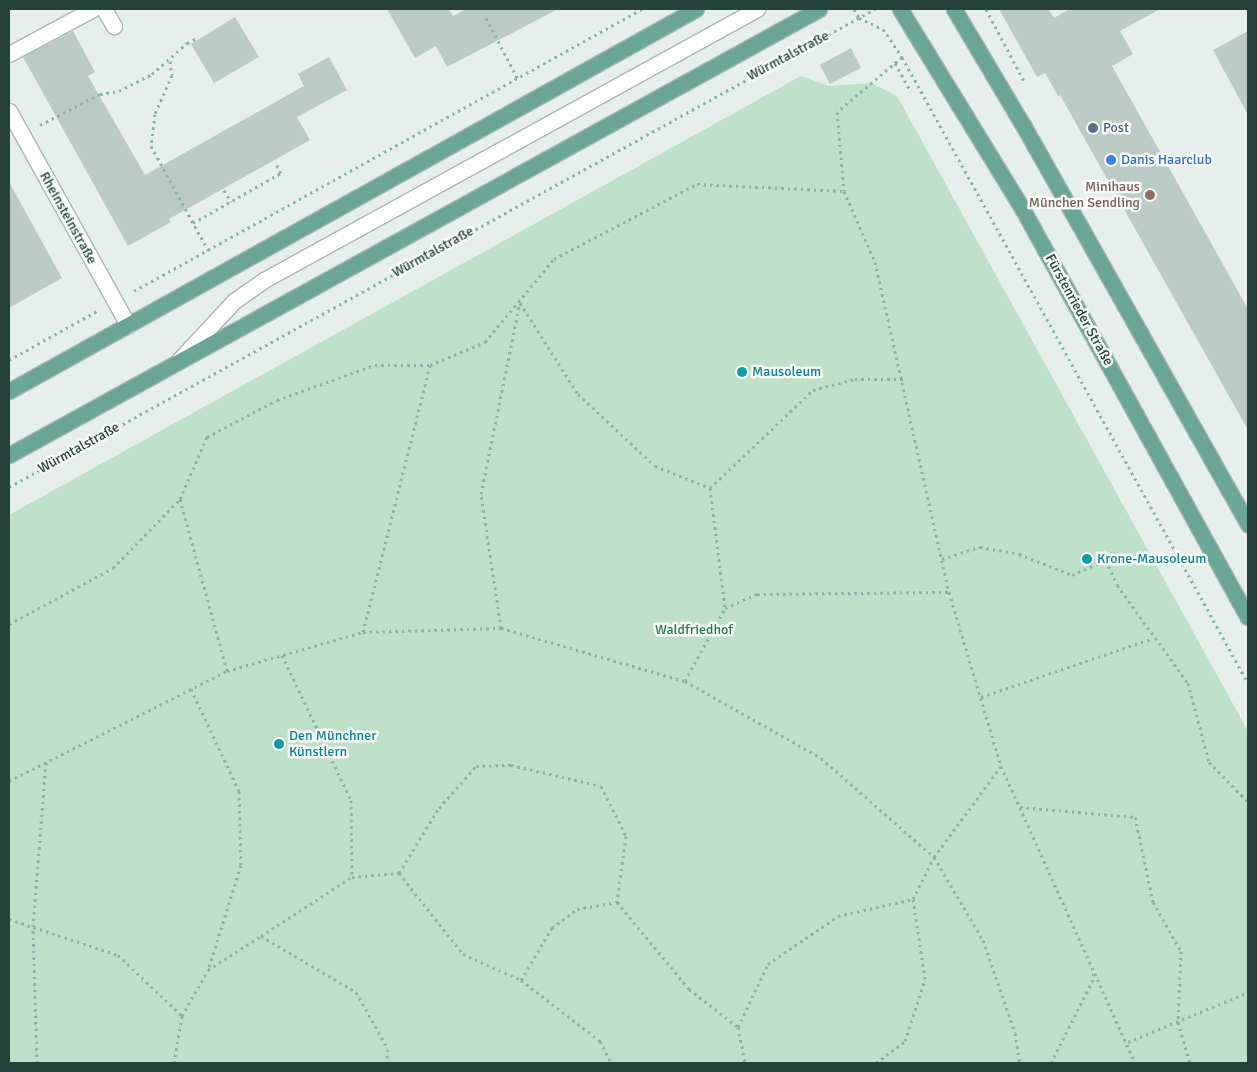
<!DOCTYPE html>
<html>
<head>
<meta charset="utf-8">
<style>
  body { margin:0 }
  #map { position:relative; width:1257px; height:1072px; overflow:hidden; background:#e6efeb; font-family:Signika,sans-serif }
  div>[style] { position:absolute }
  .green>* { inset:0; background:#bfe0c8 }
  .building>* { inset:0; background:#bbcac4 }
  .path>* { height:3px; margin-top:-1.5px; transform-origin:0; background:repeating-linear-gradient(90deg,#86b3a5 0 2.5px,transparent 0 6.5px) }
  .roads { filter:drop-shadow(1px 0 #a8b8b2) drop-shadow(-1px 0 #a8b8b2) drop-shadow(0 1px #a8b8b2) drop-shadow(0 -1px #a8b8b2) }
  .minor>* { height:15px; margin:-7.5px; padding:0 7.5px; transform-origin:7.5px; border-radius:7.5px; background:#fff }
  .major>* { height:15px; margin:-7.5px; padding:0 7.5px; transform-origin:7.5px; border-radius:7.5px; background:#6aa596 }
  .dots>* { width:14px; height:14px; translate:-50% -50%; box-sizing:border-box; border:2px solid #f7fbf9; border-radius:50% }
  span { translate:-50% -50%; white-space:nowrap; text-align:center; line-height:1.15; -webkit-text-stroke:5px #f7fbf9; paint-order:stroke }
  .street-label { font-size:14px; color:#24423a }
  .service-label { font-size:14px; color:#4e5e75 }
  .left { translate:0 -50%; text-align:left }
  .shop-label { font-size:14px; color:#366cbe }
  .education-label { font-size:14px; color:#785e54 }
  .right { translate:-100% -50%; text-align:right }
  .culture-label { font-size:14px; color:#0d838f }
  .park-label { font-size:14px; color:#2d7a4b }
  .frame { position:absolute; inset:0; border:10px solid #24423a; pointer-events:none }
</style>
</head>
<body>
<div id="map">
  <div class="green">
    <i style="clip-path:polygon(801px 76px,829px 86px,871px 83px,897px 96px,1248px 731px,1248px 1063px,9px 1063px,9px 515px)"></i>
  </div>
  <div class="building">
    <i style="clip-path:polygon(387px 9px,449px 9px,453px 16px,466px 9px,558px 9px,447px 67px,436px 46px,415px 58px)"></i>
    <i style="clip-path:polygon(999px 9px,1048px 9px,1054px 18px,1070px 9px,1160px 9px,1120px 31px,1133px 54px,1112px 66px,1248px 309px,1248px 430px,1060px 95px,1058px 96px,1045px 73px,1037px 77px)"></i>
    <i style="clip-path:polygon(235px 17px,259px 57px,214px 83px,191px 44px)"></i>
    <i style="clip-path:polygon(73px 31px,95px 72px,88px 76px,145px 175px,304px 86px,298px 74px,329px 57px,347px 90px,297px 117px,310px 140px,169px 219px,171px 222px,128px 246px,23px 57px)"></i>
    <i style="clip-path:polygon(1248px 31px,1248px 115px,1213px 50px)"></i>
    <i style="clip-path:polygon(851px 48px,861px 68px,830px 84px,820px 65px)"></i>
    <i style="clip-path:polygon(9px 182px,62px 278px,9px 308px)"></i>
  </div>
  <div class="path">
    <i style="left:854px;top:9px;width:10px;rotate:61deg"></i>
    <i style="left:859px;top:18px;width:26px;rotate:25deg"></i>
    <i style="left:883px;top:29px;width:34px;rotate:56deg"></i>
    <i style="left:902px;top:57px;width:715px;rotate:61.07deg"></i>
    <i style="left:986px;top:9px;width:84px;rotate:62.2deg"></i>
    <i style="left:486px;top:18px;width:69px;rotate:62.3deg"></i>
    <i style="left:902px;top:57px;width:85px;rotate:139.8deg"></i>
    <i style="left:837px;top:112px;width:79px;rotate:84.9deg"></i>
    <i style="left:844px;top:191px;width:77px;rotate:66.4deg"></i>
    <i style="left:875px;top:262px;width:338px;rotate:77.4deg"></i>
    <i style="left:949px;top:592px;width:182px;rotate:73.4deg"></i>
    <i style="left:1001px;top:766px;width:326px;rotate:65.7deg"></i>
    <i style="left:170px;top:61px;width:14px;rotate:82deg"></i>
    <i style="left:172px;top:75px;width:43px;rotate:113.6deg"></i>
    <i style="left:155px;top:114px;width:32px;rotate:97deg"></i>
    <i style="left:151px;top:146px;width:119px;rotate:61.3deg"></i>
    <i style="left:895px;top:63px;width:33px;rotate:61deg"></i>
    <i style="left:40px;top:125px;width:68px;rotate:-27.3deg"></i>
    <i style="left:100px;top:94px;width:19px;rotate:-9deg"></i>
    <i style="left:119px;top:91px;width:37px;rotate:-27deg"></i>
    <i style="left:152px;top:74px;width:47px;rotate:-41.5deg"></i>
    <i style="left:187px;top:43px;width:13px;rotate:-27deg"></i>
    <i style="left:224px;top:190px;width:14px;rotate:60deg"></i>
    <i style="left:193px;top:223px;width:101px;rotate:-29.6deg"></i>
    <i style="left:281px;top:173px;width:13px;rotate:-119deg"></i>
    <i style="left:134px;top:291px;width:581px;rotate:-29.04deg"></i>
    <i style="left:9px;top:360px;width:101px;rotate:-29.1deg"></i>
    <i style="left:9px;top:487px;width:989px;rotate:-28.9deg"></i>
    <i style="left:710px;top:488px;width:121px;rotate:82.9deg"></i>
    <i style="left:180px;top:499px;width:178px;rotate:74.7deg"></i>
    <i style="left:942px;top:559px;width:40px;rotate:-18deg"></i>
    <i style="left:980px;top:547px;width:40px;rotate:10deg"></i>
    <i style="left:1019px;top:554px;width:57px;rotate:21.6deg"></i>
    <i style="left:1072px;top:575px;width:37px;rotate:-24deg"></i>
    <i style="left:1106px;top:560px;width:27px;rotate:66deg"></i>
    <i style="left:1117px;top:585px;width:121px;rotate:54.1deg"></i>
    <i style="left:1188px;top:683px;width:82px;rotate:75.1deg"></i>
    <i style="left:1209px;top:762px;width:56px;rotate:45.7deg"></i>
    <i style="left:9px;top:624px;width:118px;rotate:-28.3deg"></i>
    <i style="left:113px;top:568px;width:96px;rotate:-45.8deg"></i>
    <i style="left:180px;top:499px;width:68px;rotate:-66.5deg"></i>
    <i style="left:207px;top:437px;width:79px;rotate:-27.9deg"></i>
    <i style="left:277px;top:400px;width:104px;rotate:-19.7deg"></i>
    <i style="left:375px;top:365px;width:55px"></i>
    <i style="left:430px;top:365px;width:60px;rotate:-22.7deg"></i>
    <i style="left:485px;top:342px;width:108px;rotate:-50.3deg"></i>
    <i style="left:554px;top:259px;width:161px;rotate:-27.7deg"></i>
    <i style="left:697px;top:184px;width:147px;rotate:2.7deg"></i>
    <i style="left:501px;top:628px;width:135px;rotate:-98.5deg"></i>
    <i style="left:481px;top:494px;width:195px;rotate:-78.5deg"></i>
    <i style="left:520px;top:303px;width:108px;rotate:57.5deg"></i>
    <i style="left:578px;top:394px;width:105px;rotate:43.1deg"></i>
    <i style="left:655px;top:466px;width:59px;rotate:21.8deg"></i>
    <i style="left:710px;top:488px;width:142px;rotate:-43.6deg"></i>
    <i style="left:813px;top:390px;width:43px;rotate:-14.7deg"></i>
    <i style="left:855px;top:379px;width:49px"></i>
    <i style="left:363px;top:632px;width:275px;rotate:-75.9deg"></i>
    <i style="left:282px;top:655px;width:161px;rotate:64.6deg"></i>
    <i style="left:351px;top:800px;width:77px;rotate:89.3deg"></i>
    <i style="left:685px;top:681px;width:83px;rotate:-61.3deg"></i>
    <i style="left:725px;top:608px;width:35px;rotate:-24deg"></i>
    <i style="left:757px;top:594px;width:192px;rotate:-0.6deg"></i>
    <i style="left:191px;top:689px;width:113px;rotate:64.8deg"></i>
    <i style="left:239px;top:791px;width:74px;rotate:88.5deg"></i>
    <i style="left:241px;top:865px;width:110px;rotate:107.4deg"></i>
    <i style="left:208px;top:970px;width:63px;rotate:-32.7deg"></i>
    <i style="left:261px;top:936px;width:110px;rotate:30.5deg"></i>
    <i style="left:356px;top:992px;width:65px;rotate:60.7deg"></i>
    <i style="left:388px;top:1049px;width:14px;rotate:98deg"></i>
    <i style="left:981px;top:697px;width:182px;rotate:-18.9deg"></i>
    <i style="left:9px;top:781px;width:244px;rotate:-26.8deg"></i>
    <i style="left:227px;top:671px;width:141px;rotate:-16deg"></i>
    <i style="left:363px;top:632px;width:138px;rotate:-1.7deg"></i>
    <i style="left:501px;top:628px;width:191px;rotate:16.1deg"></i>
    <i style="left:685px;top:681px;width:156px;rotate:29.5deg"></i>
    <i style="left:821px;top:758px;width:150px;rotate:41.2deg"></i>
    <i style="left:934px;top:857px;width:96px;rotate:59.4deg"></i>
    <i style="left:983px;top:940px;width:98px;rotate:71deg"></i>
    <i style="left:1015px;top:1033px;width:30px;rotate:81deg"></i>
    <i style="left:1020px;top:807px;width:115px;rotate:5deg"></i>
    <i style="left:1135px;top:817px;width:87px;rotate:78deg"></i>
    <i style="left:1153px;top:902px;width:56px;rotate:60.3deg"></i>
    <i style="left:1181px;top:951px;width:71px;rotate:92.4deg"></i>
    <i style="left:1178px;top:1022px;width:43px;rotate:73.7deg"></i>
    <i style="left:399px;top:873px;width:76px;rotate:-58.4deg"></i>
    <i style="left:439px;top:808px;width:56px;rotate:-48.6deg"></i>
    <i style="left:476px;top:766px;width:35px;rotate:-2deg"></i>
    <i style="left:511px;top:765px;width:92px;rotate:13.1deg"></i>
    <i style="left:601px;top:786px;width:56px;rotate:63.4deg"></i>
    <i style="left:626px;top:836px;width:67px;rotate:97.8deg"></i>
    <i style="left:617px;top:902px;width:113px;rotate:50.4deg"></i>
    <i style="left:689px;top:989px;width:62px;rotate:37.8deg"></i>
    <i style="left:738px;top:1027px;width:37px;rotate:79deg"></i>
    <i style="left:9px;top:919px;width:115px;rotate:18.3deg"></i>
    <i style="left:118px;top:955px;width:88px;rotate:43.6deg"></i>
    <i style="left:261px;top:936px;width:108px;rotate:-33deg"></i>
    <i style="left:352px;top:877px;width:47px;rotate:-4.9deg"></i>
    <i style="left:399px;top:873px;width:103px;rotate:51.7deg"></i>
    <i style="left:463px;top:954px;width:64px;rotate:24.1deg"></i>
    <i style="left:521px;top:980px;width:100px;rotate:37.7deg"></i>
    <i style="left:600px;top:1041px;width:25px;rotate:63deg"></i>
    <i style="left:521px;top:980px;width:61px;rotate:-59.2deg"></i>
    <i style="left:552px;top:928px;width:31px;rotate:-37deg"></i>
    <i style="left:577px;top:909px;width:41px;rotate:-9.9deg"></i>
    <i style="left:738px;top:1027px;width:70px;rotate:-64.5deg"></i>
    <i style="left:768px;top:964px;width:85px;rotate:-34.4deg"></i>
    <i style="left:838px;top:916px;width:77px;rotate:-12.8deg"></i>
    <i style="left:913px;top:899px;width:47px;rotate:-63.4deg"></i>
    <i style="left:934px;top:857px;width:113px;rotate:-53.6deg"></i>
    <i style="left:1128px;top:1042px;width:130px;rotate:-22.6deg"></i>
    <i style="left:37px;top:1063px;width:136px;rotate:-91.7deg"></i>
    <i style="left:33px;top:927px;width:168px;rotate:-85.5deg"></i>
    <i style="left:174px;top:1063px;width:48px;rotate:-80.3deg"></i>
    <i style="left:182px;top:1016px;width:53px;rotate:-60.5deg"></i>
    <i style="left:876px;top:1063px;width:36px;rotate:-37deg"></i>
    <i style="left:905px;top:1041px;width:65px;rotate:-72.1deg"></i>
    <i style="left:925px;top:979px;width:81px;rotate:-98.5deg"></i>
    <i style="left:1051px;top:1063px;width:91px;rotate:-63.2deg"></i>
    <i style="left:1092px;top:982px;width:13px;rotate:-77deg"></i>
  </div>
  <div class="roads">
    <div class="minor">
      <i style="left:104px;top:9px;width:20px;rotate:60deg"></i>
      <i style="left:9px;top:54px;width:95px;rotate:-28.2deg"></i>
      <i style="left:9px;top:111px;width:245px;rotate:60.9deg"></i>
      <i style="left:179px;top:360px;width:81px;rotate:-47deg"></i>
      <i style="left:234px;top:301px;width:37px;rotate:-35deg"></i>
      <i style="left:264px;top:280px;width:563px;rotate:-28.8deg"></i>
    </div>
    <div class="major">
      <i style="left:900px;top:9px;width:236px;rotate:58.5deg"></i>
      <i style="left:1023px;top:210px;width:465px;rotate:61.1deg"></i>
      <i style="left:954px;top:9px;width:135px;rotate:59.3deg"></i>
      <i style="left:1023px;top:125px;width:459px;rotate:60.6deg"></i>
      <i style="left:9px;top:391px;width:786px;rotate:-29.08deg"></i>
      <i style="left:9px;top:455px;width:925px;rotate:-28.84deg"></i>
    </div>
  </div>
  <div class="dots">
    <i style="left:1093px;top:128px;background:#5c6f8a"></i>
    <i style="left:1111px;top:160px;background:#3f7fe0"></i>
    <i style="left:1150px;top:195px;background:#8d6e63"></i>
    <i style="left:742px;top:372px;background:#0f9aa8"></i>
    <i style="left:1087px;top:559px;background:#0f9aa8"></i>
    <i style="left:279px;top:744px;background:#0f9aa8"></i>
  </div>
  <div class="street-label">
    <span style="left:788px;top:56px;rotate:-28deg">Würmtalstraße</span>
    <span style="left:68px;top:218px;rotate:61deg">Rheinsteinstraße</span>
    <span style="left:433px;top:252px;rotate:-29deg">Würmtalstraße</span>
    <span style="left:1079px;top:310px;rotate:61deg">Fürstenrieder Straße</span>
    <span style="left:79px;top:448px;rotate:-29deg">Würmtalstraße</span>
  </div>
  <div class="service-label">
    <span class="left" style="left:1103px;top:128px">Post</span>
  </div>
  <div class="shop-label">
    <span class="left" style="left:1121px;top:160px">Danis Haarclub</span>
  </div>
  <div class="education-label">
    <span class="right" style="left:1140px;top:195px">Minihaus<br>München Sendling</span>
  </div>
  <div class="culture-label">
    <span class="left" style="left:752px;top:372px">Mausoleum</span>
    <span class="left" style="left:1097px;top:559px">Krone-Mausoleum</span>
    <span class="left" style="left:289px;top:744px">Den Münchner<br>Künstlern</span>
  </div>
  <div class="park-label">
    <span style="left:694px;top:630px">Waldfriedhof</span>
  </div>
  <div class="frame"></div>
</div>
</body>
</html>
